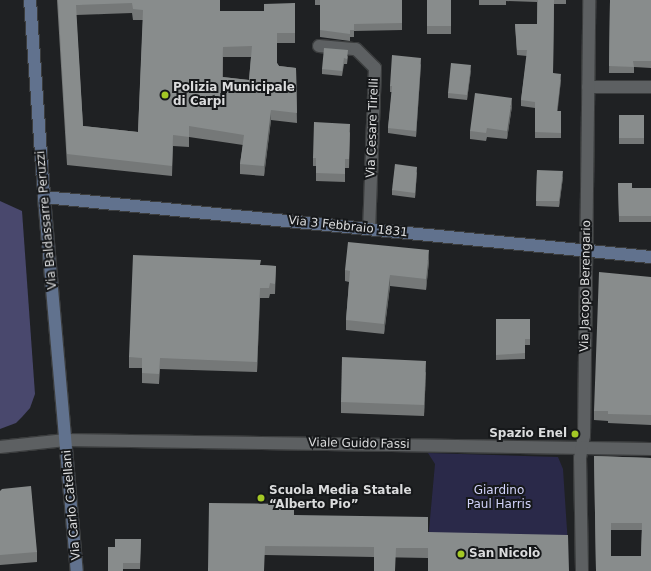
<!DOCTYPE html>
<html>
<head>
<meta charset="utf-8">
<style>
  body { margin:0 }
  #map { position:relative; width:651px; height:571px; overflow:hidden; background:#1f2123; font-family:"DejaVu Sans",sans-serif }
  div>[style] { position:absolute }
  .green>* { inset:0; background:#2a2949 }
  .forest>* { inset:0; background:#49486d }
  .roads { filter:drop-shadow(1px 0 #3b3d3e) drop-shadow(-1px 0 #3b3d3e) drop-shadow(0 1px #3b3d3e) drop-shadow(0 -1px #3b3d3e) }
  .street>* { height:12px; margin:-6px; padding:0 6px; transform-origin:6px; border-radius:6px; background:#5d6062 }
  .secondary>* { height:12px; margin:-6px; padding:0 6px; transform-origin:6px; border-radius:6px; background:#61728e }
  .wall>* { inset:0; background:#757878 }
  .shaded-wall>* { inset:0; background:#5f6262 }
  .building>* { inset:0; background:#888c8c }
  .dots>* { width:11px; height:11px; translate:-50% -50%; box-sizing:border-box; border:2px solid #16181a; border-radius:50% }
  span { translate:-50% -50%; white-space:nowrap; text-align:center; line-height:1.15; -webkit-text-stroke:4px #16181a; paint-order:stroke }
  .poi-label { font-size:12px; color:#dbdcdd; font-weight:700 }
  .left { translate:0 -50%; text-align:left }
  .right { translate:-100% -50%; text-align:right }
  .street-label { font-size:12px; color:#dbdcdd }
  .park-label { font-size:12px; color:#d1d2f9 }
</style>
</head>
<body>
<div id="map">
  <div class="green">
    <i style="clip-path:polygon(428px 453px,558px 457px,563px 469px,568px 545px,428px 541px,435px 464px)"></i>
  </div>
  <div class="forest">
    <i style="clip-path:polygon(0 201px,22px 211px,35px 394px,30px 408px,22px 417px,16px 423px,0 429px)"></i>
  </div>
  <div class="roads">
    <div class="street">
      <i style="left:319px;top:46px;width:37px;rotate:5deg"></i>
      <i style="left:356px;top:49px;width:27px;rotate:45deg"></i>
      <i style="left:375px;top:68px;width:161px;rotate:92.1deg"></i>
      <i style="left:588px;top:87px;width:63px"></i>
      <i style="left:0;top:447px;width:66px;rotate:-6.1deg"></i>
      <i style="left:66px;top:440px;width:585px;rotate:0.88deg"></i>
      <i style="left:582px;top:571px;width:113px;rotate:-91deg"></i>
      <i style="left:580px;top:458px;width:22px;rotate:-80deg"></i>
      <i style="left:584px;top:436px;width:436px;rotate:-89.3deg"></i>
    </div>
    <div class="secondary">
      <i style="left:30px;top:0;width:197px;rotate:85.9deg"></i>
      <i style="left:44px;top:197px;width:375px;rotate:85deg"></i>
      <i style="left:44px;top:197px;width:610px;rotate:5.65deg"></i>
    </div>
  </div>
  <div class="wall">
    <i style="clip-path:polygon(evenodd,57px 0,220px 0,220px 11px,264px 11px,295px 3px,295px 43px,277px 43px,277px 63px,279px 66px,296px 68px,297px 123px,271px 120px,264px 176px,240px 174px,240px 164px,243px 145px,189px 137px,189px 147px,173px 146px,172px 176px,67px 165px,57px 0,132px 13px,133px 20px,143px 20px,138px 132px,83px 126px,76px 15px,132px 13px,57px 0,223px 57px,251px 57px,249px 80px,223px 77px,223px 57px)"></i>
    <i style="clip-path:polygon(315px 0,402px 0,402px 30px,354px 31px,354px 37px,350px 37px,350px 41px,320px 37px,320px 5px,315px 5px)"></i>
    <i style="clip-path:polygon(427px 0,451px 0,451px 34px,427px 34px)"></i>
    <i style="clip-path:polygon(479px 0,566px 0,566px 4px,554px 4px,553px 73px,561px 80px,557px 111px,561px 111px,561px 138px,535px 138px,535px 108px,521px 106px,521px 100px,527px 56px,517px 55px,515px 24px,537px 24px,537px 2px,506px 1px,506px 5px,479px 5px)"></i>
    <i style="clip-path:polygon(610px 0,651px 0,651px 68px,634px 67px,634px 73px,609px 73px)"></i>
    <i style="clip-path:polygon(348px 56px,347px 64px,344px 64px,342px 76px,322px 74px,322px 69px)"></i>
    <i style="clip-path:polygon(421px 64px,416px 137px,388px 133px,388px 128px,392px 92px,390px 92px,390px 86px)"></i>
    <i style="clip-path:polygon(471px 70px,467px 100px,448px 98px,448px 93px)"></i>
    <i style="clip-path:polygon(512px 106px,507px 139px,487px 137px,486px 141px,470px 139px,470px 131px)"></i>
    <i style="clip-path:polygon(619px 115px,644px 115px,644px 144px,619px 144px)"></i>
    <i style="clip-path:polygon(350px 132px,349px 168px,345px 168px,345px 182px,316px 181px,316px 166px,313px 166px,313px 158px)"></i>
    <i style="clip-path:polygon(537px 170px,563px 177px,559px 207px,536px 206px)"></i>
    <i style="clip-path:polygon(417px 172px,415px 198px,392px 195px,392px 190px)"></i>
    <i style="clip-path:polygon(618px 183px,632px 188px,651px 188px,651px 222px,619px 222px)"></i>
    <i style="clip-path:polygon(429px 261px,426px 290px,390px 286px,384px 334px,346px 330px,346px 320px,349px 282px,345px 281px,345px 270px)"></i>
    <i style="clip-path:polygon(261px 265px,276px 266px,275px 294px,270px 294px,269px 298px,260px 298px,257px 372px,160px 369px,159px 384px,142px 383px,142px 368px,129px 368px,129px 357px)"></i>
    <i style="clip-path:polygon(651px 277px,651px 425px,608px 423px,608px 421px,594px 420px,594px 411px)"></i>
    <i style="clip-path:polygon(496px 319px,530px 319px,530px 345px,525px 345px,525px 359px,496px 360px)"></i>
    <i style="clip-path:polygon(426px 372px,424px 416px,341px 413px,341px 402px)"></i>
    <i style="clip-path:polygon(evenodd,594px 456px,651px 458px,651px 571px,596px 571px,594px 456px,611px 530px,642px 530px,641px 556px,611px 556px,611px 530px)"></i>
    <i style="clip-path:polygon(0 491px,37px 552px,37px 562px,0 565px)"></i>
    <i style="clip-path:polygon(294px 515px,428px 532px,428px 558px,265px 555px,208px 571px)"></i>
    <i style="clip-path:polygon(141px 539px,140px 569px,123px 569px,115px 547px)"></i>
  </div>
  <div class="shaded-wall">
    <i style="clip-path:polygon(421px 58px,421px 64px,416px 137px,416px 131px)"></i>
    <i style="clip-path:polygon(471px 65px,471px 70px,467px 100px,467px 95px)"></i>
    <i style="clip-path:polygon(561px 74px,561px 80px,557px 117px,557px 111px)"></i>
    <i style="clip-path:polygon(512px 98px,512px 106px,507px 139px,507px 131px)"></i>
    <i style="clip-path:polygon(271px 110px,271px 120px,264px 176px,264px 166px)"></i>
    <i style="clip-path:polygon(417px 167px,417px 172px,415px 198px,415px 193px)"></i>
    <i style="clip-path:polygon(563px 171px,563px 177px,559px 207px,559px 201px)"></i>
    <i style="clip-path:polygon(429px 250px,429px 261px,426px 290px,426px 279px)"></i>
    <i style="clip-path:polygon(390px 275px,390px 286px,384px 334px,384px 324px)"></i>
    <i style="clip-path:polygon(260px 288px,260px 298px,257px 372px,257px 362px)"></i>
    <i style="clip-path:polygon(426px 361px,426px 372px,424px 416px,424px 405px)"></i>
  </div>
  <div class="building">
    <i style="clip-path:polygon(evenodd,58px 0,220px 0,220px 11px,264px 11px,264px 4px,295px 3px,295px 33px,277px 33px,277px 63px,279px 66px,296px 68px,297px 113px,271px 110px,264px 166px,240px 164px,244px 135px,189px 126px,189px 137px,173px 135px,172px 166px,67px 154px,58px 0,132px 3px,133px 9px,143px 10px,138px 132px,83px 126px,76px 5px,132px 3px,58px 0,252px 46px,249px 80px,222px 77px,223px 47px,252px 46px)"></i>
    <i style="clip-path:polygon(320px 0,402px 0,402px 23px,354px 24px,354px 30px,350px 30px,350px 34px,320px 30px)"></i>
    <i style="clip-path:polygon(427px 0,451px 0,451px 26px,427px 26px)"></i>
    <i style="clip-path:polygon(538px 0,554px 0,553px 73px,561px 74px,557px 111px,561px 111px,561px 133px,535px 132px,535px 102px,521px 100px,527px 50px,517px 50px,515px 24px,537px 24px)"></i>
    <i style="clip-path:polygon(610px 0,651px 0,651px 61px,633px 61px,634px 67px,609px 66px)"></i>
    <i style="clip-path:polygon(324px 48px,348px 50px,347px 59px,344px 58px,342px 71px,322px 69px)"></i>
    <i style="clip-path:polygon(392px 55px,421px 58px,416px 131px,388px 128px,392px 86px,390px 86px)"></i>
    <i style="clip-path:polygon(451px 63px,471px 65px,467px 95px,448px 93px)"></i>
    <i style="clip-path:polygon(475px 93px,512px 98px,507px 131px,487px 128px,486px 133px,470px 131px)"></i>
    <i style="clip-path:polygon(619px 115px,644px 115px,644px 138px,619px 138px)"></i>
    <i style="clip-path:polygon(314px 122px,350px 124px,349px 159px,345px 159px,345px 174px,316px 173px,316px 158px,313px 158px)"></i>
    <i style="clip-path:polygon(395px 164px,417px 167px,415px 193px,392px 190px)"></i>
    <i style="clip-path:polygon(537px 170px,563px 171px,559px 201px,536px 201px)"></i>
    <i style="clip-path:polygon(618px 183px,632px 183px,632px 188px,651px 188px,651px 216px,619px 216px)"></i>
    <i style="clip-path:polygon(348px 242px,429px 250px,426px 279px,390px 275px,384px 324px,346px 320px,350px 271px,345px 270px)"></i>
    <i style="clip-path:polygon(133px 255px,261px 260px,260px 265px,276px 266px,275px 284px,270px 283px,269px 288px,260px 288px,257px 362px,160px 358px,159px 374px,142px 373px,142px 358px,129px 357px)"></i>
    <i style="clip-path:polygon(599px 272px,651px 277px,651px 415px,608px 414px,608px 411px,594px 411px)"></i>
    <i style="clip-path:polygon(496px 319px,530px 319px,530px 339px,525px 339px,525px 353px,496px 355px)"></i>
    <i style="clip-path:polygon(342px 357px,426px 361px,424px 405px,341px 402px)"></i>
    <i style="clip-path:polygon(evenodd,594px 456px,651px 458px,651px 571px,596px 571px,594px 456px,611px 523px,642px 523px,641px 556px,611px 556px,611px 523px)"></i>
    <i style="clip-path:polygon(31px 486px,37px 552px,0 555px,0 491px,2px 489px)"></i>
    <i style="clip-path:polygon(209px 503px,294px 504px,294px 515px,428px 517px,428px 532px,568px 535px,569px 571px,428px 571px,428px 548px,396px 548px,395px 571px,374px 571px,374px 547px,265px 546px,264px 571px,208px 571px)"></i>
    <i style="clip-path:polygon(115px 539px,141px 539px,140px 563px,123px 563px,123px 571px,108px 571px,108px 547px,115px 547px)"></i>
  </div>
  <div class="dots">
    <i style="left:165px;top:95px;background:#a4c825"></i>
    <i style="left:575px;top:434px;background:#a4c825"></i>
    <i style="left:261px;top:498px;background:#a4c825"></i>
    <i style="left:461px;top:554px;background:#a4c825"></i>
  </div>
  <div class="poi-label">
    <span class="left" style="left:173px;top:95px">Polizia Municipale<br>di Carpi</span>
    <span class="right" style="left:567px;top:434px">Spazio Enel</span>
    <span class="left" style="left:269px;top:498px">Scuola Media Statale<br>“Alberto Pio”</span>
    <span class="left" style="left:469px;top:554px">San Nicolò</span>
  </div>
  <div class="street-label">
    <span style="left:373px;top:128px;rotate:-88deg">Via Cesare Tirelli</span>
    <span style="left:47px;top:220px;rotate:-95deg">Via Baldassarre Peruzzi</span>
    <span style="left:348px;top:227px;rotate:6deg">Via 3 Febbraio 1831</span>
    <span style="left:586px;top:286px;rotate:-89deg">Via Jacopo Berengario</span>
    <span style="left:359px;top:444px;rotate:1deg">Viale Guido Fassi</span>
    <span style="left:72px;top:505px;rotate:-95deg">Via Carlo Catellani</span>
  </div>
  <div class="park-label">
    <span style="left:499px;top:498px">Giardino<br>Paul Harris</span>
  </div>
</div>
</body>
</html>
